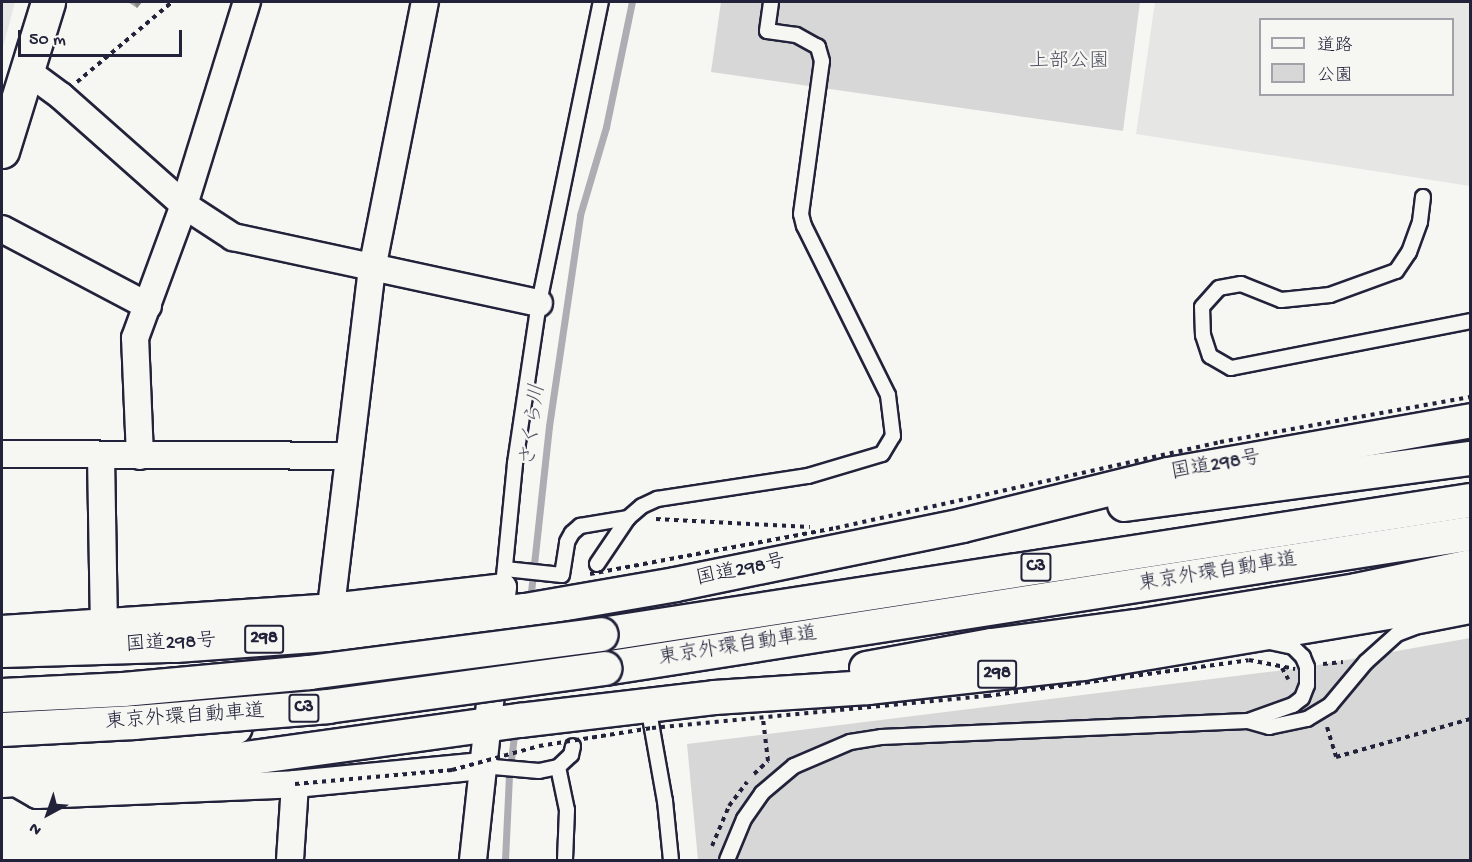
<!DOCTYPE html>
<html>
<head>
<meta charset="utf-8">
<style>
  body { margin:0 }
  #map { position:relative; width:1472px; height:862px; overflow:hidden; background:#f6f6f2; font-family:"Gochi Hand","Klee One",sans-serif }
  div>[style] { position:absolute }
  .built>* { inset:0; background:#e6e6e4 }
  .green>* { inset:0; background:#d7d7d7 }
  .stream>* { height:7px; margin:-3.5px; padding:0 3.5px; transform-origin:3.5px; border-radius:3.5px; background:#adadb3 }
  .path>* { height:4px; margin-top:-2px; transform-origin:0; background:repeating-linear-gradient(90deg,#22223b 0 4.5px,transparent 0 9px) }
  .roads { filter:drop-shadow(2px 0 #22223b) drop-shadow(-2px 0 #22223b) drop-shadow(0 2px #22223b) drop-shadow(0 -2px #22223b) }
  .lane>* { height:14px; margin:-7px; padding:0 7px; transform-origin:7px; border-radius:7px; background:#f6f6f2 }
  .street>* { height:26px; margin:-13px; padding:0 13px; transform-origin:13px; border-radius:13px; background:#f6f6f2 }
  .secondary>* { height:33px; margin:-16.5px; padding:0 16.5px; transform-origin:16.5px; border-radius:16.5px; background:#f6f6f2 }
  .highway>* { height:33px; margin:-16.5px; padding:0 16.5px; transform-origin:16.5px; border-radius:16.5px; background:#f6f6f2 }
  .path-bridge>* { height:4px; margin-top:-2px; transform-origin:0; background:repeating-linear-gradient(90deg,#22223b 0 4.5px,transparent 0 9px) }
  .bridges { filter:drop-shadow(2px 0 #22223b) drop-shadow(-2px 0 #22223b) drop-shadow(0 2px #22223b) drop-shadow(0 -2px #22223b) }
  .highway-bridge>* { height:33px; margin:-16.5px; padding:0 16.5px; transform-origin:16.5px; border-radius:16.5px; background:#f6f6f2 }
  .wall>* { inset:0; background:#a7a7a9 }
  .shaded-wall>* { inset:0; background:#888889 }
  span { translate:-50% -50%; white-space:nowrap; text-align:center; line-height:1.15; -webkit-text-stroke:4.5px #f6f6f2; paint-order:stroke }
  .shield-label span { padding:2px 4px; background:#f6f6f2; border:2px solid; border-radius:4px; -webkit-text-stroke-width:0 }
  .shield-label { font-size:18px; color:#22223b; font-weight:700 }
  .park-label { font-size:20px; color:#4f4f62 }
  .street-label { font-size:20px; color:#22223b }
  .water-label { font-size:21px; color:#535365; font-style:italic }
  .frame { position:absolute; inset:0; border:3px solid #22223b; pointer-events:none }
  .legend { position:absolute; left:1259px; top:18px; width:195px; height:78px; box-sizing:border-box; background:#f6f6f2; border:2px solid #a1a1a9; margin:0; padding:8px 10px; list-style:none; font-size:18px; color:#22223b }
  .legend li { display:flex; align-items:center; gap:12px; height:30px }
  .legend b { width:30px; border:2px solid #a1a1a9 }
  .north { position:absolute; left:18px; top:784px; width:60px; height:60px; -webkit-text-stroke:4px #f6f6f2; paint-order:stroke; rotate:220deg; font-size:16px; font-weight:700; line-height:24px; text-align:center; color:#22223b }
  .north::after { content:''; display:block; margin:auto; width:21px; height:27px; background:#22223b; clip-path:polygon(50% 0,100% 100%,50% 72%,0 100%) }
  .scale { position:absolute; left:18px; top:30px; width:164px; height:27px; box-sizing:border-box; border:3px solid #22223b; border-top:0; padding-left:8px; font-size:18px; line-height:21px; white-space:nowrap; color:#22223b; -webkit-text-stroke:4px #f6f6f2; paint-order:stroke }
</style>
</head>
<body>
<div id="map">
  <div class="built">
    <i style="clip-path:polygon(2px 2px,15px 2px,2px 51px)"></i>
    <i style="clip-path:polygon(evenodd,1155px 2px,1470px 2px,1470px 186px,1136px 134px,1155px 2px,1260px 20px,1452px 20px,1452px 94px,1260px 94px,1260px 20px)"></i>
  </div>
  <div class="green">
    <i style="clip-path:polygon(721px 2px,1140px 2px,1123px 131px,711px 72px)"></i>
    <i style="clip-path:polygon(1470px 638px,1470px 860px,698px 860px,687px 744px,1301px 668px)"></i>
  </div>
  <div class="stream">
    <i style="left:530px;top:601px;width:176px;rotate:-83.8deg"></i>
    <i style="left:549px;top:426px;width:213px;rotate:-81.6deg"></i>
    <i style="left:580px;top:215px;width:92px;rotate:-73.5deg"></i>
    <i style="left:606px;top:127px;width:128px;rotate:-78.3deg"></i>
    <i style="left:505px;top:860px;width:84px;rotate:-87.3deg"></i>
    <i style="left:509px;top:776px;width:48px;rotate:-82.9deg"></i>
  </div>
  <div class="path">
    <i style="left:77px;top:82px;width:124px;rotate:-40.1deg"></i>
    <i style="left:656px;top:519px;width:154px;rotate:3deg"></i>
    <i style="left:1323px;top:664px;width:20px;rotate:-6deg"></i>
    <i style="left:1282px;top:668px;width:13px;rotate:61deg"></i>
    <i style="left:1327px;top:727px;width:31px;rotate:73deg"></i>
    <i style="left:1336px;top:757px;width:139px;rotate:-15.8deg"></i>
    <i style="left:754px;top:774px;width:19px;rotate:-43deg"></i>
    <i style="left:768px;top:761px;width:42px;rotate:-96.8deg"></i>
    <i style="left:712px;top:846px;width:43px;rotate:-67deg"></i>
    <i style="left:729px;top:806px;width:30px;rotate:-53deg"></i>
  </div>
  <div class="roads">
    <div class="lane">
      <i style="left:1423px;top:197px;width:25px;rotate:97deg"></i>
      <i style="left:1420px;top:222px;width:32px;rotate:110deg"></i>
      <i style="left:1409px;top:252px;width:23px;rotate:124deg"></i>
      <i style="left:1396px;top:271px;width:70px;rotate:160deg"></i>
      <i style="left:1330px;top:295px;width:49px;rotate:174.2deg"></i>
      <i style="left:1281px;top:300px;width:43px;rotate:-158.2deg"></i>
      <i style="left:1241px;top:284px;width:22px;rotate:170deg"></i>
      <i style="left:1219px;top:288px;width:25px;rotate:132deg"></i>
      <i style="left:1202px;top:307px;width:28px;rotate:88deg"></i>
      <i style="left:1203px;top:335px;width:22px;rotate:72deg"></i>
      <i style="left:1210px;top:356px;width:24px;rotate:30deg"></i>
      <i style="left:1231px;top:368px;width:244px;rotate:-11.1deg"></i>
      <i style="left:597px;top:564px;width:55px;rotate:-56deg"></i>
      <i style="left:505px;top:569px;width:57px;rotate:6deg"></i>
      <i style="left:562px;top:575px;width:33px;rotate:-81deg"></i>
      <i style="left:567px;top:542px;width:10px;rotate:-61deg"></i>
      <i style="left:572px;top:533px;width:11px;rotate:-41deg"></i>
      <i style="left:580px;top:526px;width:49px;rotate:-9.5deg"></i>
      <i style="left:628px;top:518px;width:18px;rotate:-41deg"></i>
      <i style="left:642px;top:506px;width:17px;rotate:-25deg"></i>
      <i style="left:657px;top:499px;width:153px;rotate:-8.7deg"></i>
      <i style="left:808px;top:476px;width:77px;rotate:-16.6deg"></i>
      <i style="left:882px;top:454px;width:21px;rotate:-59deg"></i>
      <i style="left:893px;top:436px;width:41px;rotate:-97deg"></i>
      <i style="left:888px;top:395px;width:189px;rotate:-116.4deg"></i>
      <i style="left:804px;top:226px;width:12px;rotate:-104deg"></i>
      <i style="left:801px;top:214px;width:154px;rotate:-82.2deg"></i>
      <i style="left:822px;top:61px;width:15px;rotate:-106deg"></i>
      <i style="left:818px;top:47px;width:25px;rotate:-151deg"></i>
      <i style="left:796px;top:35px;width:29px;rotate:-172deg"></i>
      <i style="left:767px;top:31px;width:29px;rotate:-82deg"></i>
      <i style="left:504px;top:576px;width:114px;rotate:-84.4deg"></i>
      <i style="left:515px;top:463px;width:162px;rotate:-81.5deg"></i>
      <i style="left:539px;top:303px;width:307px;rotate:-78.4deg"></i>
      <i style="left:648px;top:706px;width:97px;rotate:79.9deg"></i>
      <i style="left:665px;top:801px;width:59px;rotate:84.2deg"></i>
      <i style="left:1248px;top:721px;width:22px;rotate:16deg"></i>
      <i style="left:1269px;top:727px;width:39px;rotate:-12deg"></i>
      <i style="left:1307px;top:719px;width:27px;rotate:-31deg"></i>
      <i style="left:1330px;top:705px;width:56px;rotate:-50.1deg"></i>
      <i style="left:1366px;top:662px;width:42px;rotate:-42.1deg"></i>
      <i style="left:1397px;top:634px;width:19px;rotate:-21deg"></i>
      <i style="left:1415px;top:627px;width:56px;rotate:-11.3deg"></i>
      <i style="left:482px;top:766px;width:57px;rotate:5deg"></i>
      <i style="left:539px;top:771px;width:19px;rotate:-12deg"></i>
      <i style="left:558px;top:767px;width:18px;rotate:-43deg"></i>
      <i style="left:571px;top:755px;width:9px;rotate:-77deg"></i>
      <i style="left:558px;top:767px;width:44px;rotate:78.2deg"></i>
      <i style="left:567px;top:810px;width:50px;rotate:92.3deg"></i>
      <i style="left:727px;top:860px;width:44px;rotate:-67.5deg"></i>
      <i style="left:744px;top:819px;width:32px;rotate:-55deg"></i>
      <i style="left:762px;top:793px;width:42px;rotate:-40.2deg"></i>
      <i style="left:794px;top:766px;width:61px;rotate:-23.2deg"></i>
      <i style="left:850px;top:742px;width:31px;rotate:-9deg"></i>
      <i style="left:881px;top:737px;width:367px;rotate:-2.5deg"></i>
      <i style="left:1248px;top:721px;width:48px;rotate:-19.6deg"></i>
      <i style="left:1293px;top:705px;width:11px;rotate:-38deg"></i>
      <i style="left:1302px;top:698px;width:14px;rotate:-69deg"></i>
      <i style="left:1307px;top:685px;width:18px;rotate:-90deg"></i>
      <i style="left:1307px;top:667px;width:11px;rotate:-112deg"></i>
      <i style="left:1303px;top:657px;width:14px;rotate:-135deg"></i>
      <i style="left:1293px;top:647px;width:24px;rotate:-168deg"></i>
    </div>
    <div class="street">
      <i style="left:27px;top:71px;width:42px;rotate:36.3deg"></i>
      <i style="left:61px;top:96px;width:164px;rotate:41.5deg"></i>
      <i style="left:184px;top:205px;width:59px;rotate:33.1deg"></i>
      <i style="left:233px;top:237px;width:313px;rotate:12.2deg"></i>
      <i style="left:2px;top:229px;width:165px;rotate:27.8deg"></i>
      <i style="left:2px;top:454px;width:346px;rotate:0.3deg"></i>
      <i style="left:101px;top:456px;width:166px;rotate:89deg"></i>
      <i style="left:140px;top:456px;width:118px;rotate:-92.4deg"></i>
      <i style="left:135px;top:338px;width:142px;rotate:-69.8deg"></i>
      <i style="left:184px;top:205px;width:213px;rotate:-72.8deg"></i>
      <i style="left:331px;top:607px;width:340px;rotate:-83.1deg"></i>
      <i style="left:372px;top:269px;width:272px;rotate:-78.8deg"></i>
      <i style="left:2px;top:629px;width:330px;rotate:-3.8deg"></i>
      <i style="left:331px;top:607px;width:173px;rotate:-6.6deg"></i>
      <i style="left:503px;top:587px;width:44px;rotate:96.5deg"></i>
      <i style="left:11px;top:780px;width:30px;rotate:30deg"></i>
      <i style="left:37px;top:795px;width:258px;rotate:-2.4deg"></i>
      <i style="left:295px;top:784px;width:188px;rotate:-5.5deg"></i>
      <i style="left:290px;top:860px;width:76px;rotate:-86.2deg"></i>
      <i style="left:473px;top:860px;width:194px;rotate:-83.8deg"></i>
    </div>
    <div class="secondary">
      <i style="left:2px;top:151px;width:156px;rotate:-72.8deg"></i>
    </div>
    <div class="highway">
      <i style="left:1124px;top:504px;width:349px;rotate:-7.6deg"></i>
      <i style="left:601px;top:634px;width:879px;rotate:-8.77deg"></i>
      <i style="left:2px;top:650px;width:173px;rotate:-1.7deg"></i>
      <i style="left:175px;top:645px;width:167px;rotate:-4.1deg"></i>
      <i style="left:342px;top:633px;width:184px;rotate:-7.2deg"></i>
      <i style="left:525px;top:610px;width:152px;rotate:-9.8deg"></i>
      <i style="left:675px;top:584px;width:293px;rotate:-11.6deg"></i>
      <i style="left:962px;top:525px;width:212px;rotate:-13.9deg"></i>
      <i style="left:1168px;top:474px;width:307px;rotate:-10.1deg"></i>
      <i style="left:604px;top:668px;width:876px;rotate:-8.86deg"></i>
      <i style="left:866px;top:668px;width:127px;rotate:-10.4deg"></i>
      <i style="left:991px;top:645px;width:146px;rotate:-7.5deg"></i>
      <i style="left:1136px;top:626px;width:223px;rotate:-9.3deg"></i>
      <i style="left:1356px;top:590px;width:116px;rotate:-11.9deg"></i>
      <i style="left:2px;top:756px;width:139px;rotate:-5.8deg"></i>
      <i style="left:140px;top:742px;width:96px;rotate:-9deg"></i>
      <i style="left:2px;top:780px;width:208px;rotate:-4.7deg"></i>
      <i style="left:209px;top:763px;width:313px;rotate:-7.9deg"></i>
      <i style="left:519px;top:720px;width:196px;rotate:-6.7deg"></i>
      <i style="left:714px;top:697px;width:154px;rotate:-3.7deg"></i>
      <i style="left:868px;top:687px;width:216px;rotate:-6.4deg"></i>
      <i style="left:1083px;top:663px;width:392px;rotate:-9.5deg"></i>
    </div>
  </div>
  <div class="path-bridge">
    <i style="left:590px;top:574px;width:250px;rotate:-10.6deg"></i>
    <i style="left:836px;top:528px;width:394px;rotate:-12.6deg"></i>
    <i style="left:1220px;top:442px;width:254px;rotate:-10.2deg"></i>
    <i style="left:295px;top:784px;width:158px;rotate:-5.1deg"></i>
    <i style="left:452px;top:770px;width:90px;rotate:-15.4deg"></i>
    <i style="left:539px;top:746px;width:114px;rotate:-9.1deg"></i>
    <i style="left:652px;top:728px;width:337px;rotate:-5.5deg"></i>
    <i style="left:987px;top:696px;width:264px;rotate:-7.8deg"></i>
    <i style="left:1249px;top:660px;width:47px;rotate:11.1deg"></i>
  </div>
  <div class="bridges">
    <div class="highway-bridge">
      <i style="left:2px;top:695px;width:121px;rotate:-2.8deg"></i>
      <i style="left:123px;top:689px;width:187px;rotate:-5.2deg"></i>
      <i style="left:309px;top:672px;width:294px;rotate:-7.4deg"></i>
      <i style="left:2px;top:729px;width:132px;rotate:-3deg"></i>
      <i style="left:134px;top:722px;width:194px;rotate:-4.7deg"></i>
      <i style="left:327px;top:706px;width:280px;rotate:-7.8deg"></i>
    </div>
  </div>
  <div class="wall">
    <i style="clip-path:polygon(128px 2px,142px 2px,137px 8px)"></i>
  </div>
  <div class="shaded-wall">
    <i style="clip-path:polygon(134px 2px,142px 2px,137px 8px)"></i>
  </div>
  <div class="shield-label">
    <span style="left:1036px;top:567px">C3</span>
    <span style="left:264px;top:639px">298</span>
    <span style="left:997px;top:674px">298</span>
    <span style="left:304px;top:708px">C3</span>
  </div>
  <div class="park-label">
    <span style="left:1069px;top:62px">上部公園</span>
  </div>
  <div class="street-label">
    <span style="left:1216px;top:466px;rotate:-10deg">国道298号</span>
    <span style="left:741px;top:571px;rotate:-12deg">国道298号</span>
    <span style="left:1218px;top:573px;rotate:-9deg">東京外環自動車道</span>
    <span style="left:171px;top:644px;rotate:-3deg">国道298号</span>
    <span style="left:738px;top:647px;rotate:-9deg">東京外環自動車道</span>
    <span style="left:185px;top:718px;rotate:-4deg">東京外環自動車道</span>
  </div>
  <div class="water-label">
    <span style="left:535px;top:426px;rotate:-83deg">さくら川</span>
  </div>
  <div class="frame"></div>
  <ul class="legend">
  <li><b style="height:8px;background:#f6f6f2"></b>道路</li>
  <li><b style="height:16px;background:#d7d7d7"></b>公園</li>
  </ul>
  <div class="north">N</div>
  <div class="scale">50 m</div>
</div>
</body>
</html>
